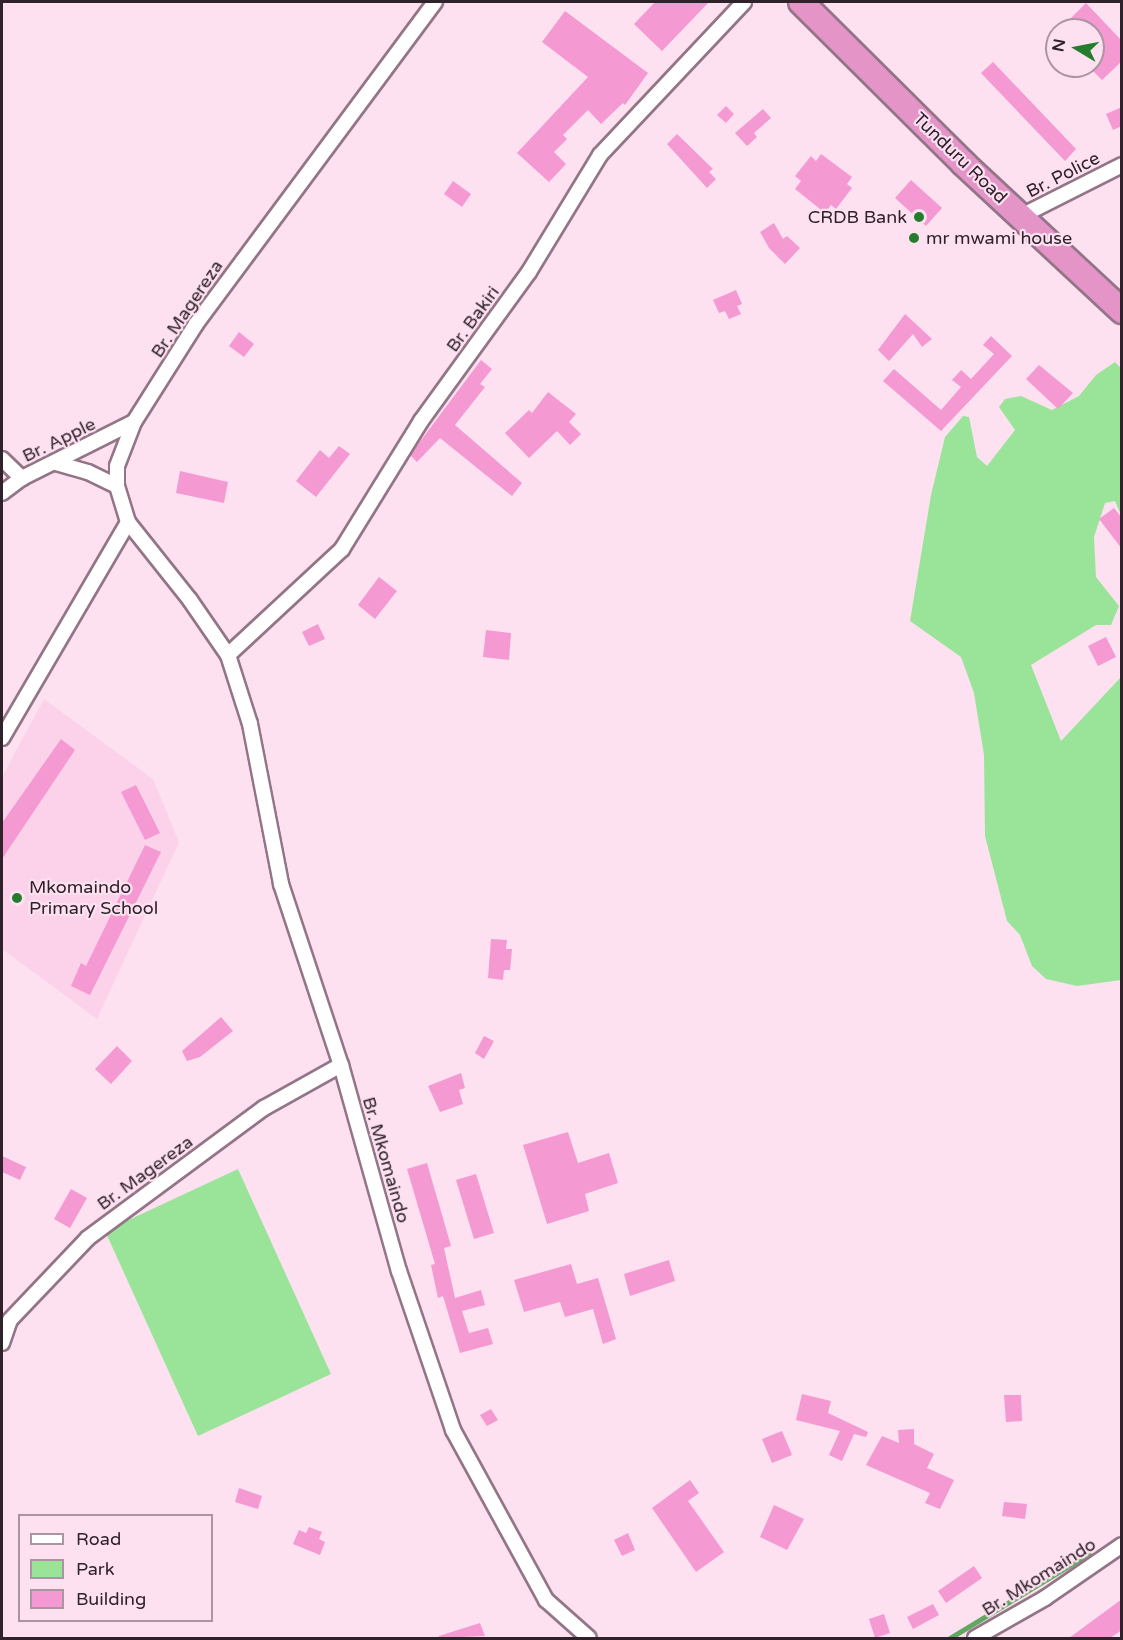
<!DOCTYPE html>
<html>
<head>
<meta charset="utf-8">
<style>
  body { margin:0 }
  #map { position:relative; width:1123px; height:1640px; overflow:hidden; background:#fde1f1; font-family:"Varela Round",sans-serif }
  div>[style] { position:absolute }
  .built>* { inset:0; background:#fcd2ea }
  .green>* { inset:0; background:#9ae49a }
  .stream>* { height:4.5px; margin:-2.25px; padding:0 2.25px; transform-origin:2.25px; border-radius:2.25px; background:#5fa960 }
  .building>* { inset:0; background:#f499d1 }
  .roads { filter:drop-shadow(2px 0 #937587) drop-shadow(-2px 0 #937587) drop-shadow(0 2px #937587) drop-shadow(0 -2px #937587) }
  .minor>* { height:14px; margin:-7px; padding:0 7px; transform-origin:7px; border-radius:7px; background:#fff }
  .trunk>* { height:24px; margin:-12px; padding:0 12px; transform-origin:12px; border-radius:12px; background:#e494c7 }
  .dots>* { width:16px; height:16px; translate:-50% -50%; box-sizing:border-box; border:3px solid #fde1f1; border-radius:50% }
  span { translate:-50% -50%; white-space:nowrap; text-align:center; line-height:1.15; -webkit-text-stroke:4.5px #fde1f1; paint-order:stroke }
  .street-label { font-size:18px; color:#2f222a }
  .poi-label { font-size:18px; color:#2f222a }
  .right { translate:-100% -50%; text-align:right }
  .left { translate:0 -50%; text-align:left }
  .frame { position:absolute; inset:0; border:3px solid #2f222a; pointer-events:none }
  .legend { position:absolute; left:18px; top:1514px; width:195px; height:108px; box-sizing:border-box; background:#fde1f1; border:2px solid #ab95a1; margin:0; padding:8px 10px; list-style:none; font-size:18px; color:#2f222a }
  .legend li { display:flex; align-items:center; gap:12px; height:30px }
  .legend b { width:30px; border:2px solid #ab95a1 }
  .north { position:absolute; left:1045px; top:18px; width:60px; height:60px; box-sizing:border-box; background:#fde1f1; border:2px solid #ab95a1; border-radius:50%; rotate:280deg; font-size:16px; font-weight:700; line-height:24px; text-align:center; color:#2f222a }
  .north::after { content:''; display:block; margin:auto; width:21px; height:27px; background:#247d2c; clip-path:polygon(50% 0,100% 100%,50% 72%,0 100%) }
</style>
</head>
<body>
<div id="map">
  <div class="built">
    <i style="clip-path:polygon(44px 699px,153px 779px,179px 842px,97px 1019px,2px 949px,2px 777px)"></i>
  </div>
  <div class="green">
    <i style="clip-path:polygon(1115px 362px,1122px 369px,1121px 515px,1115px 501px,1105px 503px,1094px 537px,1096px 577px,1119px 606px,1111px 625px,1096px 625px,1031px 665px,1061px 741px,1121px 677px,1121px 980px,1077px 986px,1046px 979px,1032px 966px,1020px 935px,1007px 921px,985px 836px,984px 755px,974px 693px,961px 657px,910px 621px,931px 495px,945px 437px,963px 416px,969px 417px,977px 457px,987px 466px,1015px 430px,999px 407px,1005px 399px,1021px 396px,1052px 410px,1079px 396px,1096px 375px)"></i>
    <i style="clip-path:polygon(238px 1169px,331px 1374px,198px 1436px,105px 1231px)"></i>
  </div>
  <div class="stream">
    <i style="left:950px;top:1638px;width:162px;rotate:-31.3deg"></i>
  </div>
  <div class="building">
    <i style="clip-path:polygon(655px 2px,709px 2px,662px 51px,634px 24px)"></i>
    <i style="clip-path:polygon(1086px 3px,1122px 41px,1122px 61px,1102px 80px,1093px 71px,1093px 30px,1059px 30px)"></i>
    <i style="clip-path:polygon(565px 11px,648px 73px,625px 105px,623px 103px,601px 124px,588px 110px,563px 135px,567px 139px,554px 152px,566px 164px,549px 182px,517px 153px,588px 77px,542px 42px)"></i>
    <i style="clip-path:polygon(993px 62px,1076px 149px,1065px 161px,981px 73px)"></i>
    <i style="clip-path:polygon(726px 106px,734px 114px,726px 123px,717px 115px)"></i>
    <i style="clip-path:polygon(1122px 107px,1122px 126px,1113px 130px,1106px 114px)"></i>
    <i style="clip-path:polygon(763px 109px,771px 118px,754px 133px,757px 137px,747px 146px,735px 133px)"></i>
    <i style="clip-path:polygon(677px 134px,713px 169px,709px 172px,716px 179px,707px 188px,667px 144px)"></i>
    <i style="clip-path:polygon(821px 154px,852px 177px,847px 184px,852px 188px,836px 209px,831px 205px,825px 213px,795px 189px,801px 181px,795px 176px,811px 156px,816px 161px)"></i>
    <i style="clip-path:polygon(911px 180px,942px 208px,926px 226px,895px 198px)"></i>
    <i style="clip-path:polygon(453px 181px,471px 194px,462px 207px,444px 194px)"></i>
    <i style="clip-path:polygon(774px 223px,783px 239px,787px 236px,800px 248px,785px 264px,769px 248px,760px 232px)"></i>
    <i style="clip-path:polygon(736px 290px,742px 304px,737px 306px,741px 314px,729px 319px,725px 311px,719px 313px,713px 300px)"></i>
    <i style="clip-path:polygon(905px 314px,932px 339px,922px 347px,913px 334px,889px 361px,878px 350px)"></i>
    <i style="clip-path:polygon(239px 332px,254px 344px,244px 357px,229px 346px)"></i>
    <i style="clip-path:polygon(991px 336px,1012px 356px,941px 431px,883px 381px,894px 369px,941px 410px,961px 387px,952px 380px,961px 370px,971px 379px,994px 354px,983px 345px)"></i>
    <i style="clip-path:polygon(481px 360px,492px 369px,480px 384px,485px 387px,455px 425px,522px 483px,512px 496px,440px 438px,417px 462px,410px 455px)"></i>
    <i style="clip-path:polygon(1039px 365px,1073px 393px,1058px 409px,1026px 379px)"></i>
    <i style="clip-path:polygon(548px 392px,576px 414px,569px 422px,581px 434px,570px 445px,557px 431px,529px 458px,505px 433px,529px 410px,532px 413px)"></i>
    <i style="clip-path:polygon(339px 446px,350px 454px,316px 497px,296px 481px,320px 450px,329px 458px)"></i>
    <i style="clip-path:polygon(180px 471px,228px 482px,224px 503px,176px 493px)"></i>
    <i style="clip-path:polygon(1114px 508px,1122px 518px,1122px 549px,1099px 519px)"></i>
    <i style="clip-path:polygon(379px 577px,397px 591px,375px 619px,358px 605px)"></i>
    <i style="clip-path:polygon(318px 624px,325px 639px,309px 646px,302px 632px)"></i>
    <i style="clip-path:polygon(486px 630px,511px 633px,509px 660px,483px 657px)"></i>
    <i style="clip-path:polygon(1106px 637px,1116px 657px,1098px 666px,1088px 646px)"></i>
    <i style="clip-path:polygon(61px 739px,75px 750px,2px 859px,2px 823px)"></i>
    <i style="clip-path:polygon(136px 785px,160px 833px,145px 840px,121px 792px)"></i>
    <i style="clip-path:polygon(145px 845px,161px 852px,90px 995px,71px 986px,81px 963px,86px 966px)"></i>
    <i style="clip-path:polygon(491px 939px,507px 940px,506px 949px,512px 949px,510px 970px,504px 970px,503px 980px,488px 978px)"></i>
    <i style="clip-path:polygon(221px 1017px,233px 1031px,200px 1057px,187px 1061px,182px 1051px)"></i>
    <i style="clip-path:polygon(484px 1036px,494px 1041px,484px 1059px,475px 1053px)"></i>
    <i style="clip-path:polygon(117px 1046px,132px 1061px,111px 1084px,95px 1069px)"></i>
    <i style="clip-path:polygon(461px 1073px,465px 1088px,459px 1090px,463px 1104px,440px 1112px,428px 1086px)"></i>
    <i style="clip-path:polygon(568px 1132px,578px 1163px,609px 1153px,618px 1183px,585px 1194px,589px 1211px,547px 1224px,523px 1145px)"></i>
    <i style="clip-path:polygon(2px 1156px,26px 1167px,20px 1180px,2px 1172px)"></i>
    <i style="clip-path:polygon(427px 1163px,451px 1246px,444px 1248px,455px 1298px,481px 1290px,485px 1305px,462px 1311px,469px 1333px,488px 1328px,493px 1344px,460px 1353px,443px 1296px,438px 1298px,431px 1265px,435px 1264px,407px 1169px)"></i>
    <i style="clip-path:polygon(476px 1174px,494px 1233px,474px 1239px,456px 1180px)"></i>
    <i style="clip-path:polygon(71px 1189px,87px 1198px,70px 1228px,54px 1219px)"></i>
    <i style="clip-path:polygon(669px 1260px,675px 1281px,630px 1296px,624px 1274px)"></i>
    <i style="clip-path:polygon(571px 1264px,577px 1284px,598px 1278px,616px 1339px,603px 1344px,593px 1309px,565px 1317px,560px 1302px,524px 1312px,514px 1280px)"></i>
    <i style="clip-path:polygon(802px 1394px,831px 1401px,828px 1413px,868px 1432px,866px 1437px,854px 1434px,842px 1461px,829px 1455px,840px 1431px,796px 1420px)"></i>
    <i style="clip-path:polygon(1004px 1395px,1021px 1395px,1022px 1421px,1006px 1422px)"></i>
    <i style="clip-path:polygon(491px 1409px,498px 1420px,487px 1426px,480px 1415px)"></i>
    <i style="clip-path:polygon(914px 1429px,914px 1444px,934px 1454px,927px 1468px,954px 1480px,940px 1509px,925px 1503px,930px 1493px,866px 1465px,882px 1436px,899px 1443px,898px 1430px)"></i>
    <i style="clip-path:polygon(782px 1431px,792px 1455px,772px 1463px,762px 1439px)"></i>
    <i style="clip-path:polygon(690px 1480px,699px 1493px,688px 1501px,724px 1552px,696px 1572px,652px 1508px)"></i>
    <i style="clip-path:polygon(239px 1488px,262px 1496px,258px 1509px,235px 1502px)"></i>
    <i style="clip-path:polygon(1004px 1502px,1027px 1504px,1025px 1519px,1002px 1516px)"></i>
    <i style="clip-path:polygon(774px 1505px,804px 1519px,787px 1550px,760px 1537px)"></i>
    <i style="clip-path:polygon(309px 1527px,322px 1532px,319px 1539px,325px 1542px,320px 1555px,293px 1544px,299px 1530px,306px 1533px)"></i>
    <i style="clip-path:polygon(628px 1533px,635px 1550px,622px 1556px,614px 1540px)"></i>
    <i style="clip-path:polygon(974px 1566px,982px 1578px,946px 1603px,938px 1591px)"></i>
    <i style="clip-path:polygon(1122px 1599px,1122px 1630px,1110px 1638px,1069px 1638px)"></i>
    <i style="clip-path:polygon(933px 1604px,939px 1615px,913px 1629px,907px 1617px)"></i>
    <i style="clip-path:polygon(884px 1614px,890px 1633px,875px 1638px,869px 1619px)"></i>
    <i style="clip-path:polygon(480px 1623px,485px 1636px,439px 1638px,439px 1636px)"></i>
  </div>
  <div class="roads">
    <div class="minor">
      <i style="left:435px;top:2px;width:401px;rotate:126.6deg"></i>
      <i style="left:196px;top:324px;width:116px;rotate:122.3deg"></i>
      <i style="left:134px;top:422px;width:47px;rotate:111.1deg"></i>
      <i style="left:117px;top:466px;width:20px;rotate:90deg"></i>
      <i style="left:117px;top:486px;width:38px;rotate:73deg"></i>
      <i style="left:128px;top:522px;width:100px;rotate:51.5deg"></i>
      <i style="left:190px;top:600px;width:67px;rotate:55.4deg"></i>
      <i style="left:228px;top:655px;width:72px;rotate:72.3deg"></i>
      <i style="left:250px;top:724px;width:163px;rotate:79deg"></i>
      <i style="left:281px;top:884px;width:191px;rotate:71.7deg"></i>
      <i style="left:341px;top:1065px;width:214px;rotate:74.3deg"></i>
      <i style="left:399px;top:1271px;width:168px;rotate:71.2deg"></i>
      <i style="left:453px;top:1430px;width:194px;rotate:61.3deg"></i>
      <i style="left:546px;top:1600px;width:57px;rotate:41.5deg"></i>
      <i style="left:1021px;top:216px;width:113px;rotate:-26.8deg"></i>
      <i style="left:2px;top:459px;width:28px;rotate:44deg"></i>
      <i style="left:56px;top:463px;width:33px;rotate:16deg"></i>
      <i style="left:88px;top:472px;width:32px;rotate:26deg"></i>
      <i style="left:2px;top:493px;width:25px;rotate:-37deg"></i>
      <i style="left:22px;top:478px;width:125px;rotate:-26.6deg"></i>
      <i style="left:228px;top:655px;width:156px;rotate:-42.9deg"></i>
      <i style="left:342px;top:549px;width:150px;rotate:-58.3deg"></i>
      <i style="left:421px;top:421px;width:184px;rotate:-54.1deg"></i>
      <i style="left:529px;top:272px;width:137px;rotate:-58.7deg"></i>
      <i style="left:600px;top:155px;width:210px;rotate:-46.7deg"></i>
      <i style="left:2px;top:738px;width:250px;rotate:-59.7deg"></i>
      <i style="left:2px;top:1343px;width:24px;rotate:-71deg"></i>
      <i style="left:10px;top:1320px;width:113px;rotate:-46.4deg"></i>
      <i style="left:88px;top:1238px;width:219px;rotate:-36.5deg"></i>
      <i style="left:264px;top:1108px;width:88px;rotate:-29.2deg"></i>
      <i style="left:975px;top:1638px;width:81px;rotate:-29.7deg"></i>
      <i style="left:1045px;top:1598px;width:93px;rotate:-34.5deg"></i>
    </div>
    <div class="trunk">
      <i style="left:801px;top:2px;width:230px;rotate:44.8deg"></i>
      <i style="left:964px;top:164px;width:216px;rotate:42.9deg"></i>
    </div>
  </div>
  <div class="dots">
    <i style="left:919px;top:217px;background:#247d2c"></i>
    <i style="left:914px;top:238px;background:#247d2c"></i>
    <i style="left:17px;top:898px;background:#247d2c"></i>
  </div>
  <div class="street-label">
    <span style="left:960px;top:158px;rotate:44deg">Tunduru Road</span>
    <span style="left:1063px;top:175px;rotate:-27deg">Br. Police</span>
    <span style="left:187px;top:309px;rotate:-56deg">Br. Magereza</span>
    <span style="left:473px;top:319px;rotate:-54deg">Br. Bakiri</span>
    <span style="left:59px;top:440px;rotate:-26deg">Br. Apple</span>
    <span style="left:386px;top:1160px;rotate:74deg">Br. Mkomaindo</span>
    <span style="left:145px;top:1173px;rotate:-36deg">Br. Magereza</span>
    <span style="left:1039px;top:1577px;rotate:-32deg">Br. Mkomaindo</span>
  </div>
  <div class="poi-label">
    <span class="right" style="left:907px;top:217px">CRDB Bank</span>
    <span class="left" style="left:926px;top:238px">mr mwami house</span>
    <span class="left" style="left:29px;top:898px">Mkomaindo<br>Primary School</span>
  </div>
  <div class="frame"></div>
  <ul class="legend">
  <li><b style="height:8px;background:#fff"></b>Road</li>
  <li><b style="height:16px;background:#9ae49a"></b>Park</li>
  <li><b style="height:16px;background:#f499d1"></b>Building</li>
  </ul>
  <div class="north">N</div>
</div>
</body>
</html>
